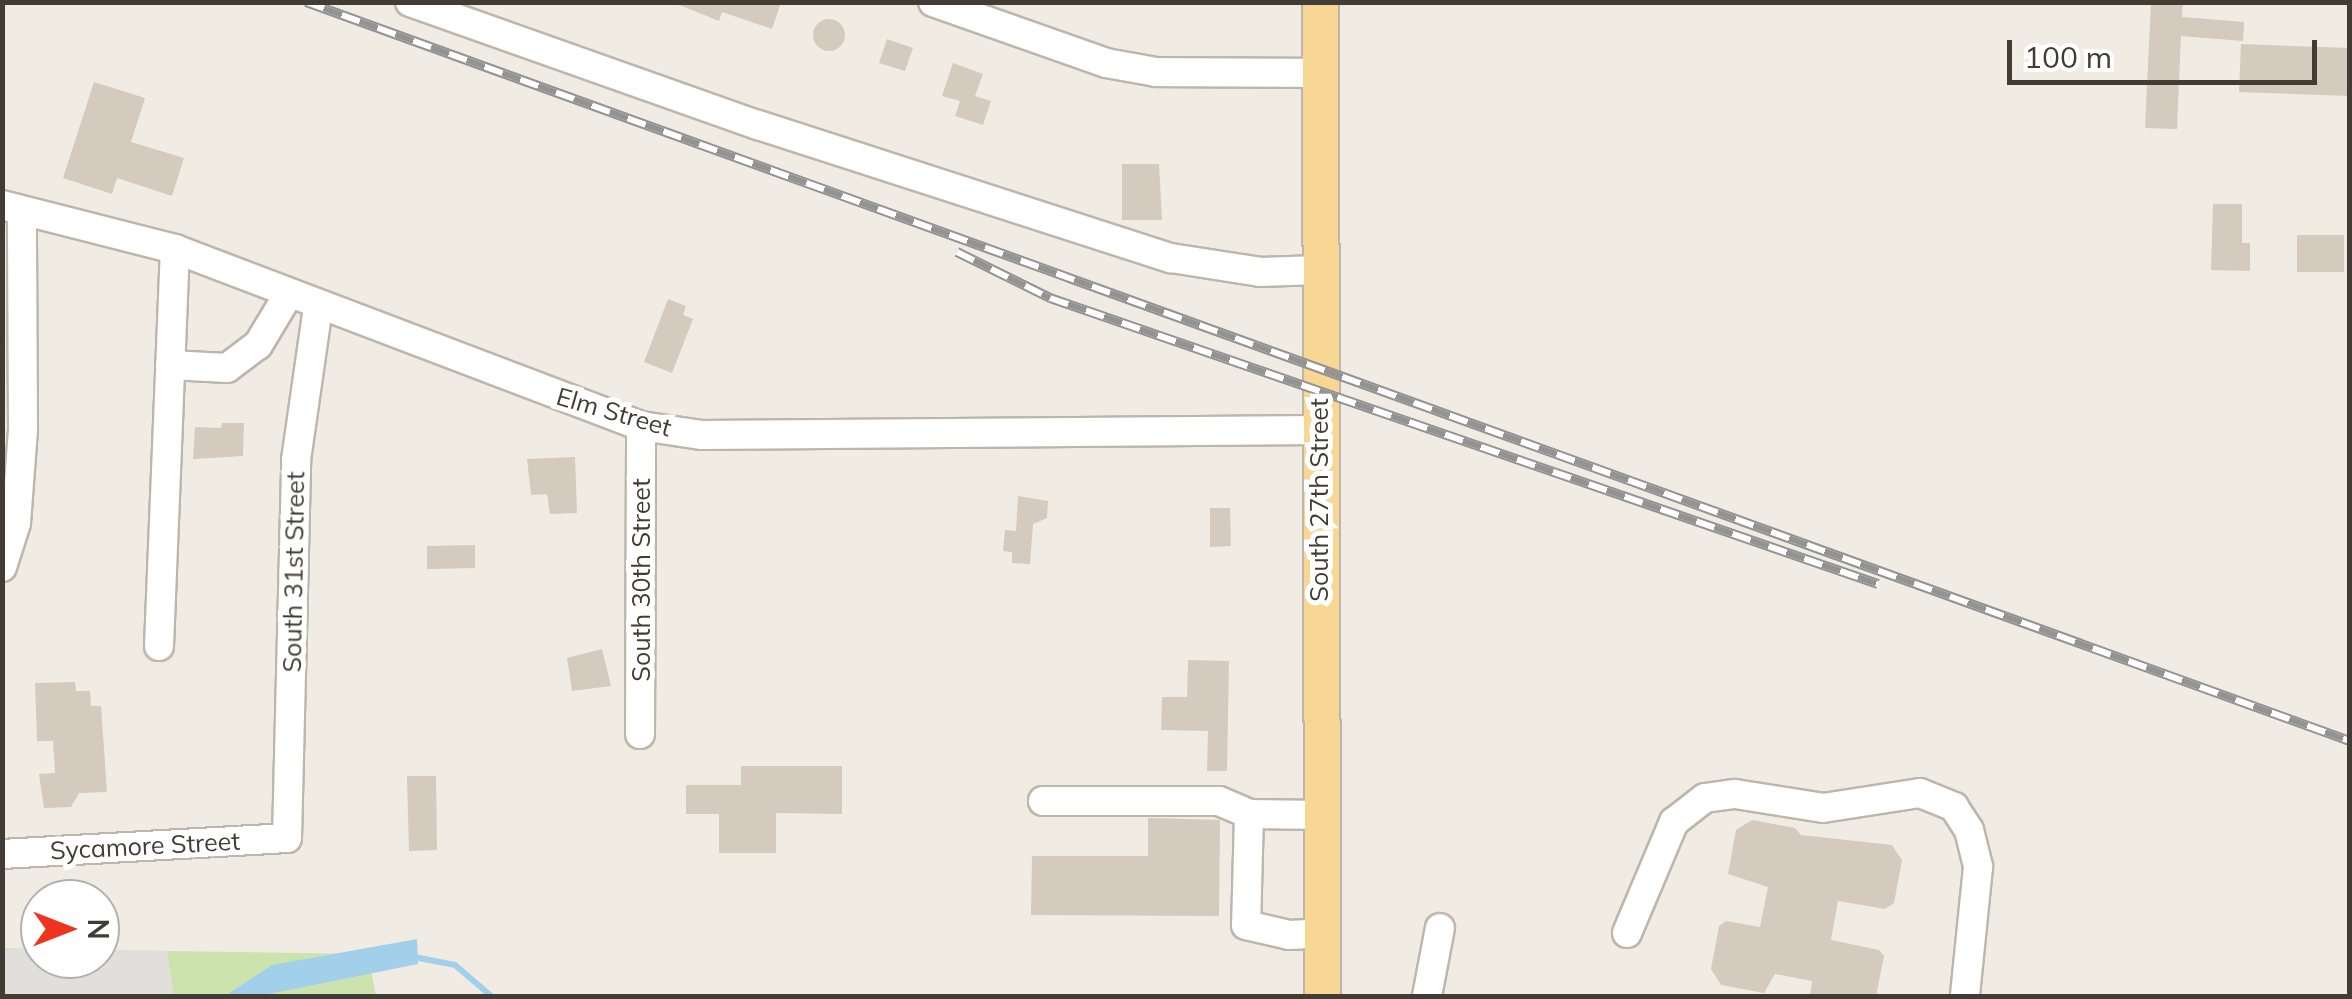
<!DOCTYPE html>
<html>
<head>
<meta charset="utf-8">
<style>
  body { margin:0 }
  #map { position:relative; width:2352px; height:999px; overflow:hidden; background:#f1ece3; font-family:Mulish,sans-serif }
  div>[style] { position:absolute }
  .green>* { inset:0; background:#cde3ae }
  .parking>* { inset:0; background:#e1dfdc }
  .water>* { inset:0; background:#a2d0eb }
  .stream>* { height:6px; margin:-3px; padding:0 3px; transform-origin:3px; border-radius:3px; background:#a2d0eb }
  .building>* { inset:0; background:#d4cabd }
  .round { border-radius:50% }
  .roads { filter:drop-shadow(2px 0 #beb6aa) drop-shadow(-2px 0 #beb6aa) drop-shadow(0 2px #beb6aa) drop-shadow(0 -2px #beb6aa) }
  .minor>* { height:28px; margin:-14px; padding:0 14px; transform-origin:14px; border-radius:14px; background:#fff }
  .major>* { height:35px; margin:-17.5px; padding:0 17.5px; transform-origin:17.5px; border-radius:17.5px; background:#f8d795 }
  .rail>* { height:10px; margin-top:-5px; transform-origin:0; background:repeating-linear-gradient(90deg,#fff 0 19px,#939393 0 38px); box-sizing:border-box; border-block:2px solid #939393 }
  span { translate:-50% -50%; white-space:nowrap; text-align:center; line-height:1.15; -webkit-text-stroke:10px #fff; paint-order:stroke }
  .street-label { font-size:25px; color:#423c34 }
  .frame { position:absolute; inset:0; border:5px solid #423c34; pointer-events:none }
  .north { position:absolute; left:20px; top:879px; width:100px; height:100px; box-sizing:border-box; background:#fff; border:2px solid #b3b1ae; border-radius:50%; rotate:90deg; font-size:28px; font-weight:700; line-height:40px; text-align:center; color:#423c34 }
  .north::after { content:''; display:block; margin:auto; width:35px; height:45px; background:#ed341e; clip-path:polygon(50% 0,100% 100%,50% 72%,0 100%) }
  .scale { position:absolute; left:2007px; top:40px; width:310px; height:45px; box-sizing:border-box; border:5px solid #423c34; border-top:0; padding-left:12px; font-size:30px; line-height:35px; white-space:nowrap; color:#423c34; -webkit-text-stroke:8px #fff; paint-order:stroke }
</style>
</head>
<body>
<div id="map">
  <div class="green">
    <i style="clip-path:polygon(3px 948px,40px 949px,40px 959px,100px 959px,100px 950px,368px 954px,376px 996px,3px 996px)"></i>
  </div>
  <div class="parking">
    <i style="clip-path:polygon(3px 949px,40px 949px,40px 959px,100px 959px,100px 950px,167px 951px,174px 996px,3px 996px)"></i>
  </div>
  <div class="water">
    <i style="clip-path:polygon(417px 939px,418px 964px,259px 996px,225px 996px,272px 965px)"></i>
  </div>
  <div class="stream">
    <i style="left:414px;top:957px;width:42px;rotate:11deg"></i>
    <i style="left:455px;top:965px;width:48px;rotate:40.7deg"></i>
  </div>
  <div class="building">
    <i style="clip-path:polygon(672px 2px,781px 2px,772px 29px,722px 12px,719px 21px)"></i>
    <i style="clip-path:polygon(2151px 2px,2183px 2px,2182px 17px,2244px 22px,2243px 41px,2181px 36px,2177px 129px,2145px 128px)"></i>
    <i class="round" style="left:813px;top:19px;width:32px;height:32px"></i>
    <i style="clip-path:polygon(887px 39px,913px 48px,905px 71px,879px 63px)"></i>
    <i style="clip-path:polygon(2241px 44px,2350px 48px,2350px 96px,2239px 92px)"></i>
    <i style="clip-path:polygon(953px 63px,983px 74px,975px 96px,991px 101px,983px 125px,955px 116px,960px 101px,942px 96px)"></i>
    <i style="clip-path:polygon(94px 82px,145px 98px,131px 142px,184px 158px,172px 196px,117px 178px,112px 194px,63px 178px)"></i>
    <i style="clip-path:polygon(1122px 164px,1159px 164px,1162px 220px,1122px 220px)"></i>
    <i style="clip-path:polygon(2213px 204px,2242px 204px,2242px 243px,2250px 243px,2250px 271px,2211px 270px)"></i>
    <i style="clip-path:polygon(2297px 235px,2344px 235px,2344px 272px,2297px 272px)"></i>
    <i style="clip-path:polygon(668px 299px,686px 306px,683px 315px,693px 319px,672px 373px,644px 362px)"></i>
    <i style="clip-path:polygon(222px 423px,244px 423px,243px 456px,193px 459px,195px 427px,221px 428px)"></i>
    <i style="clip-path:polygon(575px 457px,577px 513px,550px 514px,547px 494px,531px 495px,527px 459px)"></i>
    <i style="clip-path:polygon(1018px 496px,1048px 501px,1047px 518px,1033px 524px,1030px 564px,1012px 563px,1012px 552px,1003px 551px,1005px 530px,1016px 531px)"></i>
    <i style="clip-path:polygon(1210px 508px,1230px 508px,1231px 546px,1210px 547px)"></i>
    <i style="clip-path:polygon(475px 545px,475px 568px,427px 569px,427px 546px)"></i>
    <i style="clip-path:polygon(602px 649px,611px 686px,572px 691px,567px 658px)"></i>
    <i style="clip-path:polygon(1188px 660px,1229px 661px,1227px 771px,1207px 771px,1208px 731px,1161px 730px,1162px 697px,1187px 697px)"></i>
    <i style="clip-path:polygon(75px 682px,76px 691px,90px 691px,91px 706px,101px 706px,107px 792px,79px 793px,71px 807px,44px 808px,39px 774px,55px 773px,53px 741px,37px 741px,35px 683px)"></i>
    <i style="clip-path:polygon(741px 766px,842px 766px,842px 814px,776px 813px,776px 853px,719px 853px,719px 814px,686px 814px,686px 785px,741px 785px)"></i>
    <i style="clip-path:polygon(407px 776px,436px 776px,437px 850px,409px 851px)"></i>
    <i style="clip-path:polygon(1148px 818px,1220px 820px,1219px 916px,1031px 915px,1032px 856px,1148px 856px)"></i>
    <i style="clip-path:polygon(1752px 820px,1795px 828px,1801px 835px,1892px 845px,1902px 860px,1894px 903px,1885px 909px,1838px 901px,1831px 940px,1879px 950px,1884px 956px,1876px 996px,1810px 996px,1812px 981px,1775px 974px,1764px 993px,1721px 985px,1711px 969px,1719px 926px,1726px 921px,1760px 927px,1768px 887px,1728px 874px,1736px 830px)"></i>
  </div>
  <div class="roads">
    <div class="minor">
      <i style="left:410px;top:2px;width:369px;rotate:19.5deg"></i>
      <i style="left:758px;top:125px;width:434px;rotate:17.9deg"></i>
      <i style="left:1171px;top:258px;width:90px;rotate:8.9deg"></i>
      <i style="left:1260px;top:272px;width:59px;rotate:-1.9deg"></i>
      <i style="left:933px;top:2px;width:183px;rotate:19.4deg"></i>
      <i style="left:1106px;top:63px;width:51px;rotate:10.2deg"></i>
      <i style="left:1156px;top:72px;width:164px;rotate:0.3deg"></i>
      <i style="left:2px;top:205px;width:179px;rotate:14.3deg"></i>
      <i style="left:175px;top:249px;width:498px;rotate:20.8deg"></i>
      <i style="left:641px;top:426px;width:62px;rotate:8.4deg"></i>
      <i style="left:702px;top:435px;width:615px;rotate:-0.47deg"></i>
      <i style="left:170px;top:365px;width:57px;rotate:3deg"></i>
      <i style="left:227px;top:368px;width:39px;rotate:-37deg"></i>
      <i style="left:258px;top:345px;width:58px;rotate:-59deg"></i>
      <i style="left:2px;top:567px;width:46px;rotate:-72.3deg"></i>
      <i style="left:16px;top:523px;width:94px;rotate:-85.7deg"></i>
      <i style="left:23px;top:429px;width:218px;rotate:-90.3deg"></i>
      <i style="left:159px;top:646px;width:397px;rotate:-87.7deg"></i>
      <i style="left:640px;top:734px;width:308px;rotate:-89.8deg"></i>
      <i style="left:1043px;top:801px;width:176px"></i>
      <i style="left:1219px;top:801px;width:33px;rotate:23deg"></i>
      <i style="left:1322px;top:815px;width:73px;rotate:-179.2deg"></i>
      <i style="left:1249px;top:814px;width:111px;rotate:91.5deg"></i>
      <i style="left:1246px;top:925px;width:44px;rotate:13.1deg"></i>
      <i style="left:1289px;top:935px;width:35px;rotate:-3deg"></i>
      <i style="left:2px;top:854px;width:285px;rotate:-3.2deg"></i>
      <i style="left:287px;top:838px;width:378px;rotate:-88.6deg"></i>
      <i style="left:296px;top:460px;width:155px;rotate:-81.8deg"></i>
      <i style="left:1627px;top:933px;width:121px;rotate:-67.1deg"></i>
      <i style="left:1674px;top:822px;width:39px;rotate:-38deg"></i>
      <i style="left:1705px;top:798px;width:30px;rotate:-8deg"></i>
      <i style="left:1735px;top:794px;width:89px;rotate:9deg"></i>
      <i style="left:1823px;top:808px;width:98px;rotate:-8.8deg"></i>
      <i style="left:1920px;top:793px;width:37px;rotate:22deg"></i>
      <i style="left:1954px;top:807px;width:27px;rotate:57deg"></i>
      <i style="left:1969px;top:830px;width:38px;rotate:76deg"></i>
      <i style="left:1978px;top:867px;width:130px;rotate:95.8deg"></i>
      <i style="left:1427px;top:996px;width:69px;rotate:-79.2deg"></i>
    </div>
    <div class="major">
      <i style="left:1320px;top:2px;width:994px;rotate:89.88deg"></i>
    </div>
  </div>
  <div class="rail">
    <i style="left:306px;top:2px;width:2173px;rotate:19.88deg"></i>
    <i style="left:957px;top:252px;width:104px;rotate:26.3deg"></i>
    <i style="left:1050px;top:298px;width:876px;rotate:19.06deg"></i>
  </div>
  <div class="street-label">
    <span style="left:614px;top:412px;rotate:16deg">Elm Street</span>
    <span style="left:1319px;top:500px;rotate:-90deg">South 27th Street</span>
    <span style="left:294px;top:572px;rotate:-89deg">South 31st Street</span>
    <span style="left:641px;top:580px;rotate:-90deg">South 30th Street</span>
    <span style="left:145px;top:846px;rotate:-3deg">Sycamore Street</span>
  </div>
  <div class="frame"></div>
  <div class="north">N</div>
  <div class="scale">100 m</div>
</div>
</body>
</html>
